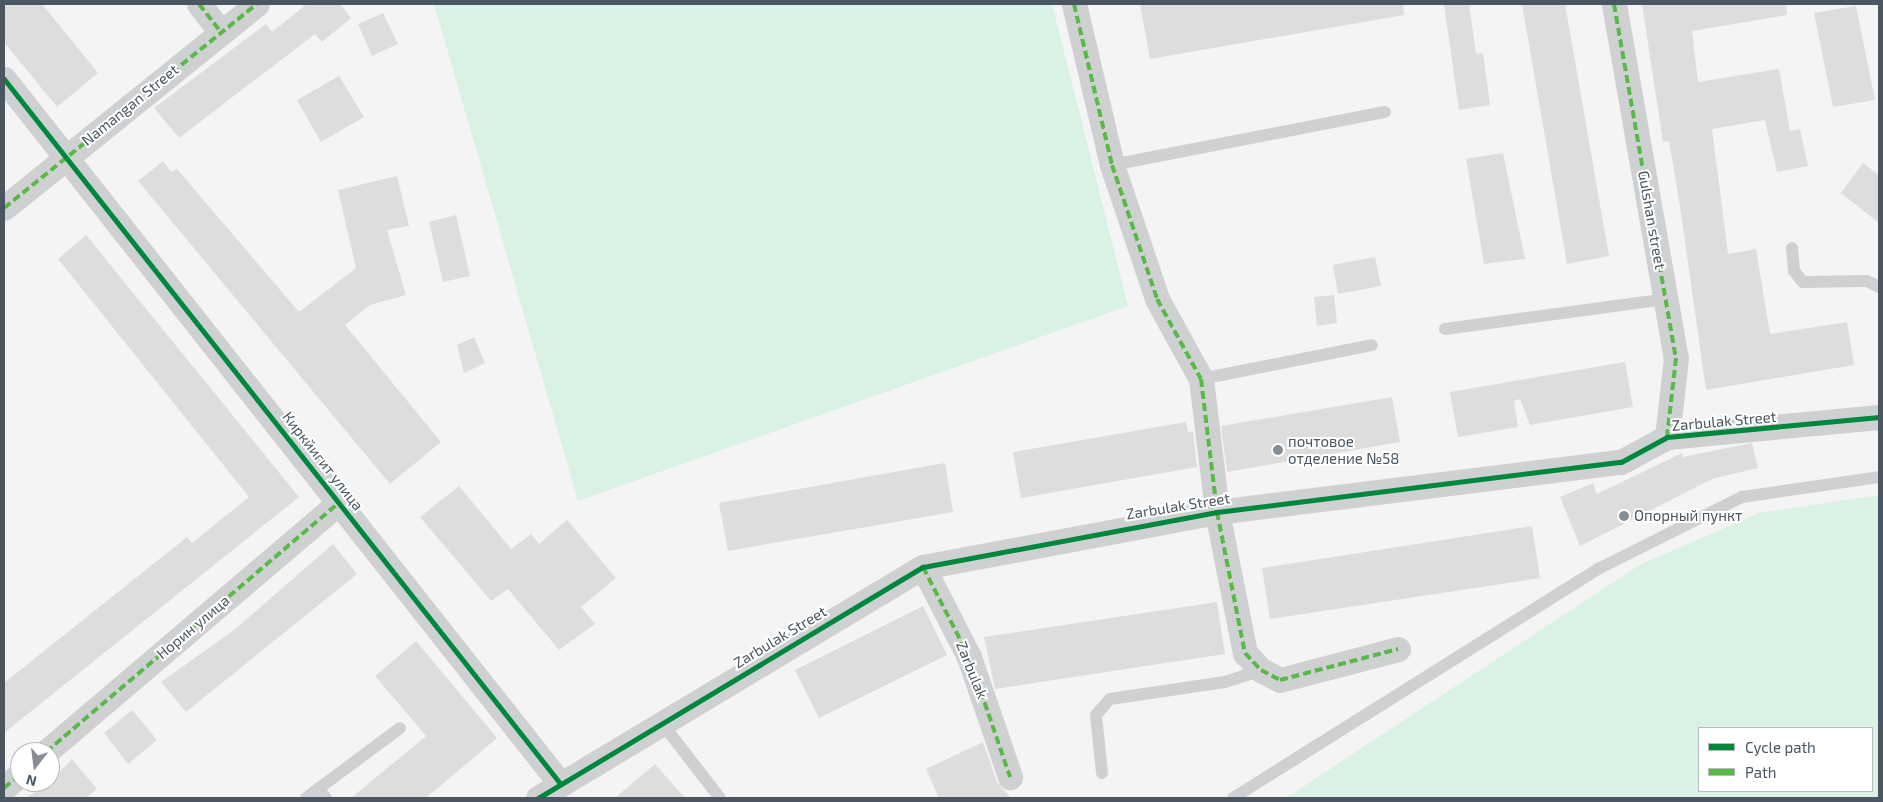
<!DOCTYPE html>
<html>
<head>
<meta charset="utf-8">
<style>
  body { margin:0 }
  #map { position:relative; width:1883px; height:802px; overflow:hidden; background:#f4f4f4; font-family:"Exo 2",sans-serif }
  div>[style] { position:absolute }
  .green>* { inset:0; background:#d9f2e3 }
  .building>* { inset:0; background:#ddddde }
  .service>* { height:12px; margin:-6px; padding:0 6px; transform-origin:6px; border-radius:6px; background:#ced0d2 }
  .minor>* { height:25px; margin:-12.5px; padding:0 12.5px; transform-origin:12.5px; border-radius:12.5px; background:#ced0d2 }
  .quiet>* { height:4px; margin-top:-2px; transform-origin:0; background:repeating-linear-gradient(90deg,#58b947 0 8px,transparent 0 12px) }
  .cycleway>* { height:5px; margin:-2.5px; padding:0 2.5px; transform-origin:2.5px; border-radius:2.5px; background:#00873e }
  .dots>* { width:14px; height:14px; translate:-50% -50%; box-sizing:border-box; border:2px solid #fff; border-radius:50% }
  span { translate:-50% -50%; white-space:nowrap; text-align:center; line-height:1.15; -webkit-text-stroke:4px #fff; paint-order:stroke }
  .street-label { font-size:15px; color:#4a5661 }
  .poi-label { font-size:15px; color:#4a5661 }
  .left { translate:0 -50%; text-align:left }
  .frame { position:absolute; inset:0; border:5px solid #4a5661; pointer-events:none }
  .legend { position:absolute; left:1698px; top:727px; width:175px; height:65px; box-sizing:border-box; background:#fff; border:1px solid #b7bbc0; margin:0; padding:6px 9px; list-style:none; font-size:15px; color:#4a5661 }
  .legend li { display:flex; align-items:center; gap:10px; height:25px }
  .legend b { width:25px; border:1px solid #b7bbc0 }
  .north { position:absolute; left:10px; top:742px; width:50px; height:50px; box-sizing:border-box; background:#fff; border:1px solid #b7bbc0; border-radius:50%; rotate:195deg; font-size:14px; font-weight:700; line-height:20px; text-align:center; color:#4a5661 }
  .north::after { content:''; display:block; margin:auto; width:18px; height:22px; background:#868d94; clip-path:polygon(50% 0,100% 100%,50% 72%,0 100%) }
</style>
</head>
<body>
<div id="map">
  <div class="green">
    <i style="clip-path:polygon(434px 4px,1052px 4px,1128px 306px,578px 501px)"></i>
    <i style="clip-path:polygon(evenodd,1879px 495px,1879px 798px,1286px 798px,1641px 564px,1759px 513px,1879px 495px,1699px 728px,1872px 728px,1872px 791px,1699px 791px,1699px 728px)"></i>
  </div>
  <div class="building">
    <i style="clip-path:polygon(4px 4px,42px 4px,98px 73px,57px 107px,4px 42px)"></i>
    <i style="clip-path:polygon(307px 4px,340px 4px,351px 18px,322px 42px,315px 34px,179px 138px,154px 108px,266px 24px,272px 32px)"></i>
    <i style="clip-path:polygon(1140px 4px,1403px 4px,1404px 15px,1150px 59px)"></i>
    <i style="clip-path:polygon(1444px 4px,1469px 4px,1476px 54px,1483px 53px,1490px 105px,1459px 110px)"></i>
    <i style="clip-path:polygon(1522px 4px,1565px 4px,1609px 256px,1567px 264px)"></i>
    <i style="clip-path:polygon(1642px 4px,1786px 4px,1787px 15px,1692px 31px,1698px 82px,1779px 69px,1790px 131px,1800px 129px,1808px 166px,1777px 172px,1765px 120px,1712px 129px,1728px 254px,1756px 249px,1770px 334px,1847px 322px,1854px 365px,1706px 390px,1680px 206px,1669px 141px,1663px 142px)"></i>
    <i style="clip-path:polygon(1856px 6px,1875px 100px,1833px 107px,1814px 13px)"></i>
    <i style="clip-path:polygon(383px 13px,398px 44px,372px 56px,358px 24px)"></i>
    <i style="clip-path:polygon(339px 76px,364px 117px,321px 142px,297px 100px)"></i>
    <i style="clip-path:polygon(1503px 153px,1525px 259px,1484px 264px,1466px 159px)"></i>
    <i style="clip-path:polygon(163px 161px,171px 172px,177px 169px,299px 312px,356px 268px,338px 190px,397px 176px,409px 226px,387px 230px,406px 295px,370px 305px,345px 325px,441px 442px,390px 484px,138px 181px)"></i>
    <i style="clip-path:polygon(1863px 163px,1879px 175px,1879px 223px,1841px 193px)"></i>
    <i style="clip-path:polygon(456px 215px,470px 276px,443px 282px,429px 222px)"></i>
    <i style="clip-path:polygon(86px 235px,299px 497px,4px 733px,4px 683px,187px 537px,192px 543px,249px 497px,58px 259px)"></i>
    <i style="clip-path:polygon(1375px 257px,1381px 286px,1338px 294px,1333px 265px)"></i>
    <i style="clip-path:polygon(1334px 295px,1337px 323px,1317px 326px,1314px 297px)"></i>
    <i style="clip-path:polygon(474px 337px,485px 363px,464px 373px,457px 345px)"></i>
    <i style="clip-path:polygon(1625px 362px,1633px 407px,1530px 425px,1520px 399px,1514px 401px,1518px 427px,1458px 437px,1450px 392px)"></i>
    <i style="clip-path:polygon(1392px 397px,1400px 442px,1227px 472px,1221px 426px)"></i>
    <i style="clip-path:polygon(1186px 422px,1188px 432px,1193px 431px,1197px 467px,1021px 498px,1013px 452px)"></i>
    <i style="clip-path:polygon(1752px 443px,1758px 468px,1712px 479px,1580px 546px,1560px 497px,1593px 483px,1597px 494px,1682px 453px,1683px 457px)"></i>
    <i style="clip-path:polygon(945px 463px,953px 512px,728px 551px,719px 503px)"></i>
    <i style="clip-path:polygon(459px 486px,511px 549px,531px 534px,539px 544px,567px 520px,616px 578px,581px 607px,595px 624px,559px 650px,508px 589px,491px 601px,420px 517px)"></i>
    <i style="clip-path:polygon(1532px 526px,1540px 578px,1270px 619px,1262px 568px)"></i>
    <i style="clip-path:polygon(333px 544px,357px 574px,186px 712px,161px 682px,234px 630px)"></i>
    <i style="clip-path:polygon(1217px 602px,1225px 654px,995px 689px,984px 637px)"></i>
    <i style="clip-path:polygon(923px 606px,947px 655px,819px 718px,795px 670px)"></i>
    <i style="clip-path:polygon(416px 641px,497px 738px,426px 798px,351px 798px,426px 736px,375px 676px)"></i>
    <i style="clip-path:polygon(132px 710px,157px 740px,128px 764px,104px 733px)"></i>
    <i style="clip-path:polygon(983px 742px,997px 782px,1011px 798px,939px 798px,926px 769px)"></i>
    <i style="clip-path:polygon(72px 759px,97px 789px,86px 798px,25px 798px,50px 782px)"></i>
    <i style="clip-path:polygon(655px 764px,685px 798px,615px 798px)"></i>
  </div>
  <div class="service">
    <i style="left:1112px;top:165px;width:278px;rotate:-11deg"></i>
    <i style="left:1792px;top:248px;width:23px;rotate:85deg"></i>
    <i style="left:1794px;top:271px;width:14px;rotate:51deg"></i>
    <i style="left:1803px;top:282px;width:64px;rotate:-0.9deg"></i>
    <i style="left:1867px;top:281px;width:13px;rotate:27deg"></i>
    <i style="left:1445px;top:329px;width:223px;rotate:-7.7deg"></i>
    <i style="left:1201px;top:379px;width:174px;rotate:-11.2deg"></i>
    <i style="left:661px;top:722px;width:96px;rotate:52.2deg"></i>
    <i style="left:1102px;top:773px;width:58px;rotate:-95.9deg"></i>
    <i style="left:1096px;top:715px;width:21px;rotate:-49deg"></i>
    <i style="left:1110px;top:699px;width:116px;rotate:-8.4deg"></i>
    <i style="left:1225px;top:682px;width:38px;rotate:-18deg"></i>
    <i style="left:318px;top:789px;width:102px;rotate:-36.6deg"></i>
    <i style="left:306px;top:798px;width:15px;rotate:-37deg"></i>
    <i style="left:318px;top:789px;width:12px;rotate:48deg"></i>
    <i style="left:1233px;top:798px;width:433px;rotate:-32.1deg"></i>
    <i style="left:1600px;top:568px;width:159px;rotate:-26.6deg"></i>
    <i style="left:1742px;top:497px;width:138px;rotate:-8.3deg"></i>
  </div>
  <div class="minor">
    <i style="left:199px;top:4px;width:36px;rotate:52deg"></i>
    <i style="left:1074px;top:4px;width:165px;rotate:76.7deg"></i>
    <i style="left:1112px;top:165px;width:141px;rotate:71.4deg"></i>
    <i style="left:1157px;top:299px;width:91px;rotate:61.2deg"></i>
    <i style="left:1201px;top:379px;width:134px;rotate:83.1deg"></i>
    <i style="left:1217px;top:512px;width:144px;rotate:78.8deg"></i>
    <i style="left:1245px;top:653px;width:23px;rotate:47deg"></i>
    <i style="left:1261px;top:670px;width:21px;rotate:28deg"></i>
    <i style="left:1280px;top:680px;width:122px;rotate:-14.7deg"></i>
    <i style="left:1614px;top:4px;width:359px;rotate:80.1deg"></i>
    <i style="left:1676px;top:358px;width:80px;rotate:96.5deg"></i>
    <i style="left:4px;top:79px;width:896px;rotate:51.71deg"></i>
    <i style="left:4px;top:208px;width:325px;rotate:-38.9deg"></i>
    <i style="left:923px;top:567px;width:101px;rotate:62.9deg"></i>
    <i style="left:969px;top:657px;width:127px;rotate:71.1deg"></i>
    <i style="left:46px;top:752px;width:386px;rotate:-40.4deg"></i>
    <i style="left:4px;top:788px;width:21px;rotate:-41deg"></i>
    <i style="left:538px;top:798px;width:449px;rotate:-31deg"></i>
    <i style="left:923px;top:567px;width:299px;rotate:-10.6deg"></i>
    <i style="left:1217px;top:512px;width:407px;rotate:-7.1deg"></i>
    <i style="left:1621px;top:462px;width:52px;rotate:-28.5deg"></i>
    <i style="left:1667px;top:437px;width:213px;rotate:-5.4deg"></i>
  </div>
  <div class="quiet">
    <i style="left:199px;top:4px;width:36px;rotate:52deg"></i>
    <i style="left:1074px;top:4px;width:165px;rotate:76.7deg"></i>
    <i style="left:1112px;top:165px;width:141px;rotate:71.4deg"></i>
    <i style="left:1157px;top:299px;width:91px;rotate:61.2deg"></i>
    <i style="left:1201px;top:379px;width:134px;rotate:83.1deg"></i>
    <i style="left:1217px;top:512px;width:144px;rotate:78.8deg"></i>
    <i style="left:1245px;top:653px;width:23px;rotate:47deg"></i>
    <i style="left:1261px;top:670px;width:21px;rotate:28deg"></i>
    <i style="left:1280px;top:680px;width:122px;rotate:-14.7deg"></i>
    <i style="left:1614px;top:4px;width:359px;rotate:80.1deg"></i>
    <i style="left:1676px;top:358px;width:80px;rotate:96.5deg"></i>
    <i style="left:4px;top:208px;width:325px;rotate:-38.9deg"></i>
    <i style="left:923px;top:567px;width:101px;rotate:62.9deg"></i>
    <i style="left:969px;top:657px;width:127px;rotate:71.1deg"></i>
    <i style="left:46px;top:752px;width:386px;rotate:-40.4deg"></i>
    <i style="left:4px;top:788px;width:21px;rotate:-41deg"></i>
  </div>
  <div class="cycleway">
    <i style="left:4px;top:79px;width:896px;rotate:51.71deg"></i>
    <i style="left:538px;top:798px;width:449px;rotate:-31deg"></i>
    <i style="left:923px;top:567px;width:299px;rotate:-10.6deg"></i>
    <i style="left:1217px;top:512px;width:407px;rotate:-7.1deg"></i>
    <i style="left:1621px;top:462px;width:52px;rotate:-28.5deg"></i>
    <i style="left:1667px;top:437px;width:213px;rotate:-5.4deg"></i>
  </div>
  <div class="dots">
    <i style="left:1278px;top:450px;background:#868d94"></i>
    <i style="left:1624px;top:516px;background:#868d94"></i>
  </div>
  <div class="street-label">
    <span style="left:130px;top:105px;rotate:-39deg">Namangan Street</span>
    <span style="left:1652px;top:220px;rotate:80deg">Gulshan street</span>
    <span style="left:1724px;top:421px;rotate:-5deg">Zarbulak Street</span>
    <span style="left:323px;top:461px;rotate:52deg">Киркйигит улица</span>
    <span style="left:1178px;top:506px;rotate:-9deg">Zarbulak Street</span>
    <span style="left:193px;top:627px;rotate:-40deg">Норин улица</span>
    <span style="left:780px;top:637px;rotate:-31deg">Zarbulak Street</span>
    <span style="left:972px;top:670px;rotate:68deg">Zarbulak</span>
  </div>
  <div class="poi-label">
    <span class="left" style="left:1288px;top:450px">почтовое<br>отделение №58</span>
    <span class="left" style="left:1634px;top:516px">Опорный пункт</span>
  </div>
  <div class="frame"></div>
  <ul class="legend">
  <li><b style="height:6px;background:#00873e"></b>Cycle path</li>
  <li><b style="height:6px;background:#58b947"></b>Path</li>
  </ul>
  <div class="north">N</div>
</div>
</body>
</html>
